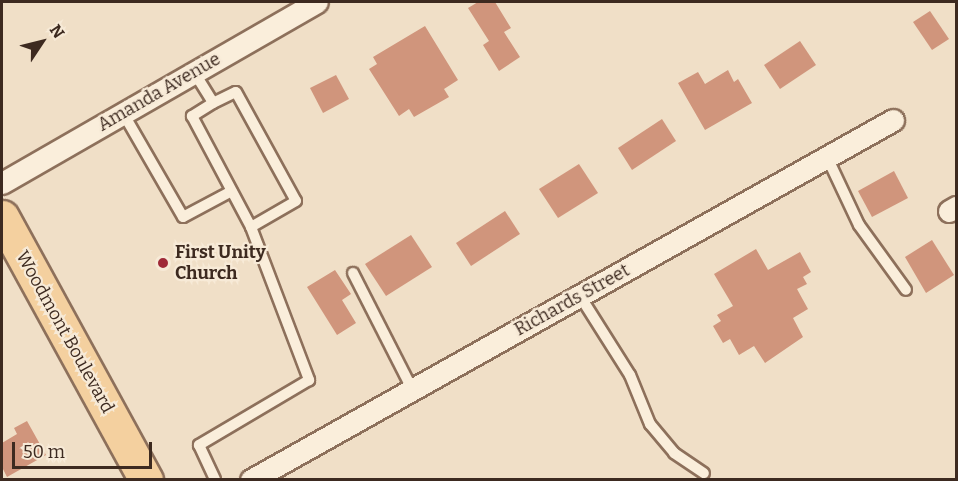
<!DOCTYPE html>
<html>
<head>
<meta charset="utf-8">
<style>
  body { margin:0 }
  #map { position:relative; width:958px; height:481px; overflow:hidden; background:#f0dfc7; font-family:Bitter,serif }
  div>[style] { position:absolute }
  .building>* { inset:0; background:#d0957c }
  .roads { filter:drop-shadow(2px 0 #8d705b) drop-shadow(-2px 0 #8d705b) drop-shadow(0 2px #8d705b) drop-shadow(0 -2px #8d705b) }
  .service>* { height:10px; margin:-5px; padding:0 5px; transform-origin:5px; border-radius:5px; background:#faeedb }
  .minor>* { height:21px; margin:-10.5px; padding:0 10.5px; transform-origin:10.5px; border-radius:10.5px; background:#faeedb }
  .primary>* { height:33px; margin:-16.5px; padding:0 16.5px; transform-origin:16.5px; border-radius:16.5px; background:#f4d09f }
  .dots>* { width:16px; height:16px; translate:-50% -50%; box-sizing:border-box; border:3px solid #f7ead7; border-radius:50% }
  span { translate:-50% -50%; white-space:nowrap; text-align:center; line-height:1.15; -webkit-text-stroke:4.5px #f7ead7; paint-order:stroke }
  .street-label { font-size:18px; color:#3d2a20 }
  .poi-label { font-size:18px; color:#3d2a20; font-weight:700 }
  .left { translate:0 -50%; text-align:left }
  .frame { position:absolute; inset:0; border:3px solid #3d2a20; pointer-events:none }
  .north { position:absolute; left:12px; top:12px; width:60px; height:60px; -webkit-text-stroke:4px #f7ead7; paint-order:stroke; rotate:55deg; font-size:16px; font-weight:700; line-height:24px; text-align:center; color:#3d2a20 }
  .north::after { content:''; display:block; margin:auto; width:21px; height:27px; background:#3d2a20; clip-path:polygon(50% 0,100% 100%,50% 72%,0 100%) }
  .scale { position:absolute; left:12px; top:442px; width:140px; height:27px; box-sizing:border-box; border:3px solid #3d2a20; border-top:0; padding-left:8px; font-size:18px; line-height:21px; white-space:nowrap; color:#3d2a20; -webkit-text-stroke:4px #f7ead7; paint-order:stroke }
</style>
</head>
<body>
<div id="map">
  <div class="building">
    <i style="clip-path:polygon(478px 2px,495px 2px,511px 28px,504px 32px,520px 57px,499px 71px,483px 45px,489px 41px,468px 8px)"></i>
    <i style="clip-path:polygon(930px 11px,949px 39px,932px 50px,913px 22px)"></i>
    <i style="clip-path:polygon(425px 26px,458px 80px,444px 89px,449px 97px,414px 117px,409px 109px,399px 116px,369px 69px,377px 64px,373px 57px)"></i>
    <i style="clip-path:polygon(800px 41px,816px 65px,780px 89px,764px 65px)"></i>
    <i style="clip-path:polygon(728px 70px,734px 82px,738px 79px,752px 103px,705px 130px,678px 83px,698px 72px,705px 84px)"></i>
    <i style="clip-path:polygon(336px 75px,349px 99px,323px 113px,310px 88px)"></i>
    <i style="clip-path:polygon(662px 119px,676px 141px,632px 170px,618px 148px)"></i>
    <i style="clip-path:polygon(579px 164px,598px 193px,558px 218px,539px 189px)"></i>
    <i style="clip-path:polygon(894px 171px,908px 198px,872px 217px,858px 191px)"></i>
    <i style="clip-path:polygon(505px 211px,520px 234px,471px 266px,456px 243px)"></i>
    <i style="clip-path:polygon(411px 235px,432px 267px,386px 296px,365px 264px)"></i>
    <i style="clip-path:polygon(932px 240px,954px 275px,926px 293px,905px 257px)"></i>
    <i style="clip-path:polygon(756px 249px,768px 270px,800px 252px,811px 272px,803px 277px,807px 284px,797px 289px,808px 309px,793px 318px,803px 337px,765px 363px,754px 346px,739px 355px,730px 339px,723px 343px,713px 326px,721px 321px,717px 315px,733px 306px,714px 274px)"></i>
    <i style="clip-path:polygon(335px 270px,351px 294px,342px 300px,356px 323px,337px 335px,307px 287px)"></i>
    <i style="clip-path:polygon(27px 421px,46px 455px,7px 477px,2px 467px,2px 443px,17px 434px,14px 428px)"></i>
  </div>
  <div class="roads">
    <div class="service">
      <i style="left:194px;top:72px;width:36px;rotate:58deg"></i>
      <i style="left:213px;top:103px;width:25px;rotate:148deg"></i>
      <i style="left:192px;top:116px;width:126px;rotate:62deg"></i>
      <i style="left:251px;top:227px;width:164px;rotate:69.2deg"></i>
      <i style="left:309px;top:380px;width:128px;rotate:149.4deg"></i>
      <i style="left:199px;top:445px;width:38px;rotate:65deg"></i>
      <i style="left:213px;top:103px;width:25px;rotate:-26deg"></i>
      <i style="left:236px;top:92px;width:124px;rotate:61.2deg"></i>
      <i style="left:296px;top:201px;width:52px;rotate:150deg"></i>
      <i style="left:123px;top:113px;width:120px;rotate:60deg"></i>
      <i style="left:183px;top:217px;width:55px;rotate:-28deg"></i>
      <i style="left:827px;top:157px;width:75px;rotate:64.8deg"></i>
      <i style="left:859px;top:225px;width:80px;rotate:54.1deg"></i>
      <i style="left:353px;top:273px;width:130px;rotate:63deg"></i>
      <i style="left:580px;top:296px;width:93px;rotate:57.7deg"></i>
      <i style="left:630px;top:375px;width:53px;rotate:67.8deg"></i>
      <i style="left:650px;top:424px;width:38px;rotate:50deg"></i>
      <i style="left:674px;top:453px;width:36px;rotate:34deg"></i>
    </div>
    <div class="minor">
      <i style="left:2px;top:183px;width:363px;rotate:-29.9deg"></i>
      <i style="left:949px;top:211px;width:8px;rotate:-30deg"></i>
      <i style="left:251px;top:480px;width:736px;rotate:-29.28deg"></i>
    </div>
    <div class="primary">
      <i style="left:2px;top:217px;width:300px;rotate:61.3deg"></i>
    </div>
  </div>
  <div class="dots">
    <i style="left:163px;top:263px;background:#9f2937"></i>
  </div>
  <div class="street-label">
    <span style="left:159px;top:92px;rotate:-30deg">Amanda Avenue</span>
    <span style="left:572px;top:300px;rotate:-29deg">Richards Street</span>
    <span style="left:65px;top:332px;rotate:61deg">Woodmont Boulevard</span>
  </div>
  <div class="poi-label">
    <span class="left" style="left:175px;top:263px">First Unity<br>Church</span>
  </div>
  <div class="frame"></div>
  <div class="north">N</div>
  <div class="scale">50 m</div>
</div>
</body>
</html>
